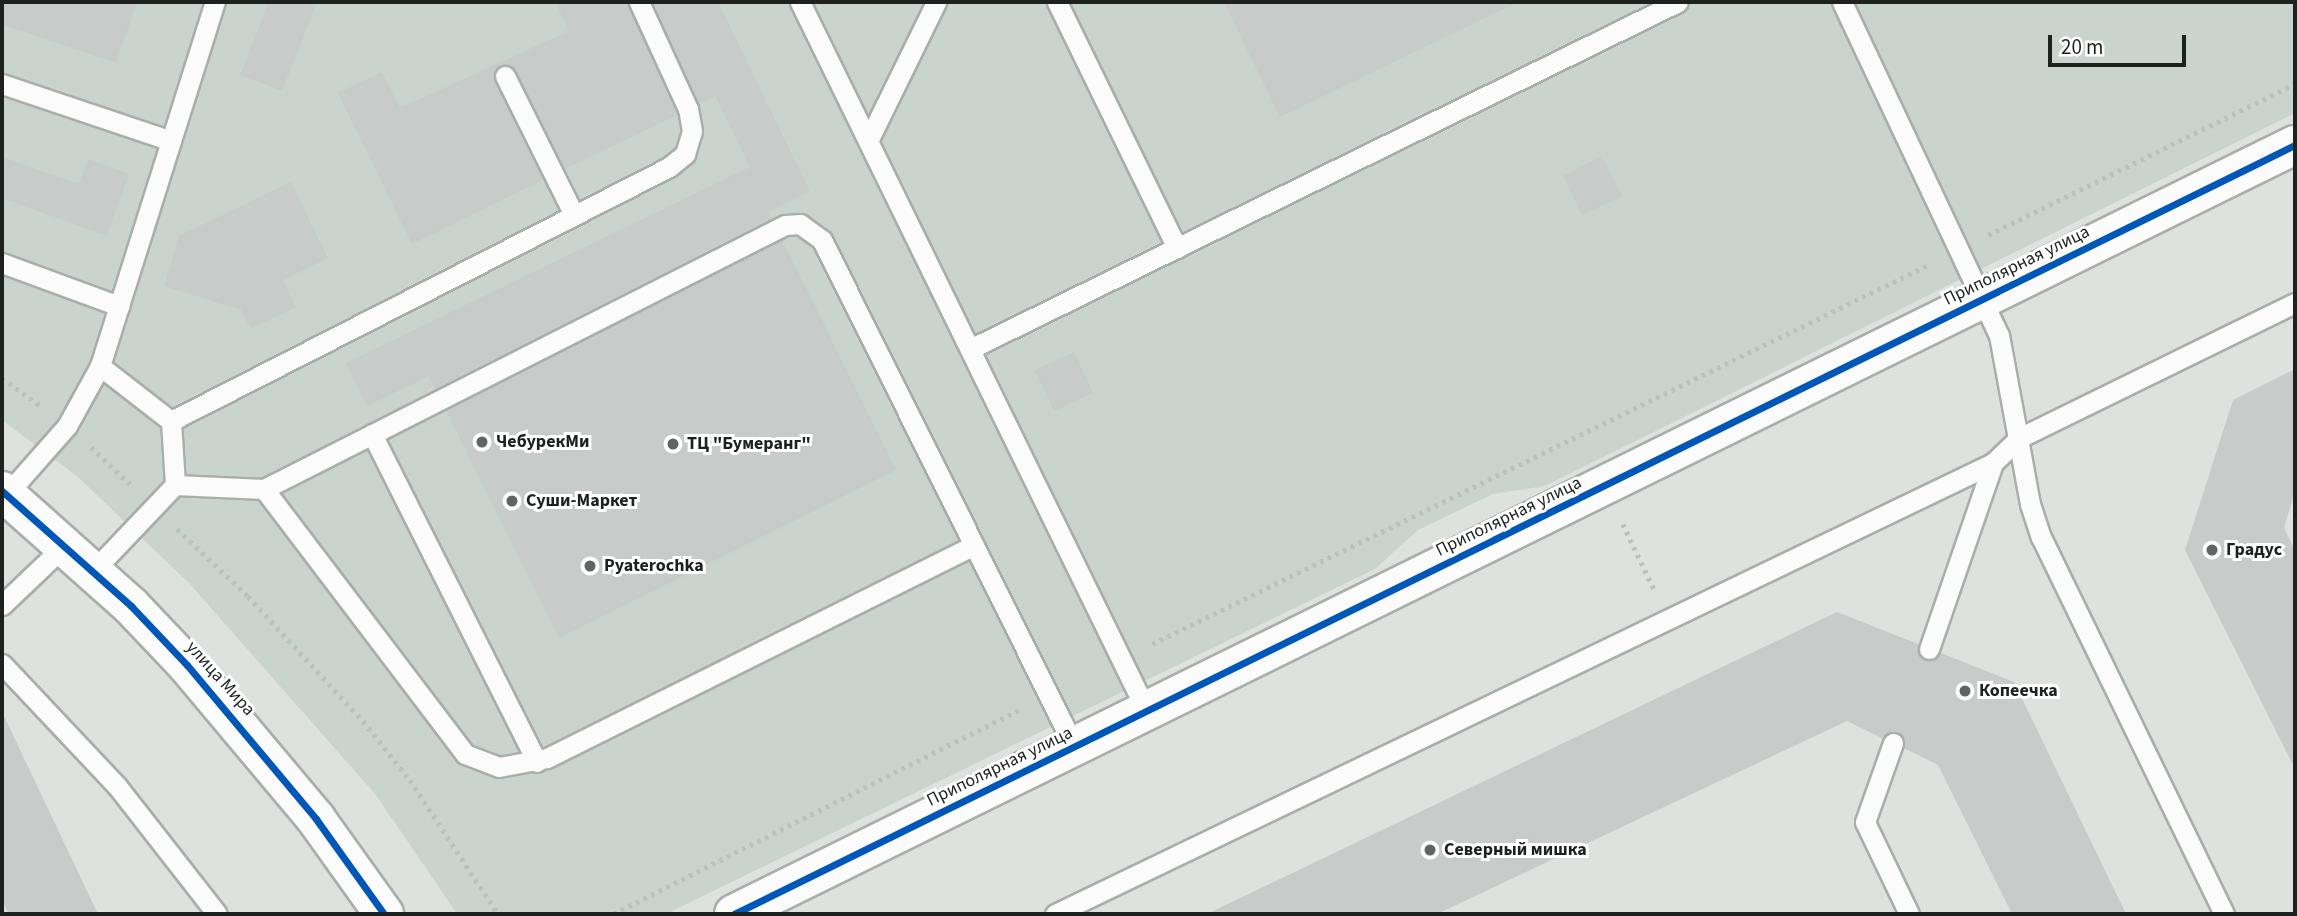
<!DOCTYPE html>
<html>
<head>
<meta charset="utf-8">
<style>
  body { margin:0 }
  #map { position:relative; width:2297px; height:916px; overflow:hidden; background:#dde2df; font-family:"Source Sans 3",sans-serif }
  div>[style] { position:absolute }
  .built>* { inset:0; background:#c9d4ce }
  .building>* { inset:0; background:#c7cbca }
  .path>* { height:4.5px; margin-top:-2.25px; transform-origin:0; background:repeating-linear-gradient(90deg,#bec0bf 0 3.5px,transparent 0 8.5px) }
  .roads { filter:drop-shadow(2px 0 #aaaeab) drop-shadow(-2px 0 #aaaeab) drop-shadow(0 2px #aaaeab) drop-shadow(0 -2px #aaaeab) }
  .service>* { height:19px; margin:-9.5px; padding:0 9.5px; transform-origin:9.5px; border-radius:9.5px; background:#fafbfa }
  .minor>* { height:38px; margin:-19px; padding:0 19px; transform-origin:19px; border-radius:19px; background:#fafbfa }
  .tertiary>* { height:38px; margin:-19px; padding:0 19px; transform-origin:19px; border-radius:19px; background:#fafbfa }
  .cycleway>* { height:7px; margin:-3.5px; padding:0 3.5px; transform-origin:3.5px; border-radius:3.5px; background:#0057b8 }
  .dots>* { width:19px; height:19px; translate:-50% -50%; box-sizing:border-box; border:4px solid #fff; border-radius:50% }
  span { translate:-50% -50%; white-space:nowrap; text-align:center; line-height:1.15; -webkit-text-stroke:6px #fff; paint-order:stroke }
  .street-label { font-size:18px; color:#1d211f }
  .poi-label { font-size:18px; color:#1d211f; font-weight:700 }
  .left { translate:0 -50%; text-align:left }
  .frame { position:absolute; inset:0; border:4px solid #1d211f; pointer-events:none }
  .scale { position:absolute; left:2048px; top:35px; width:138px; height:32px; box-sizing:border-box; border:4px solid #1d211f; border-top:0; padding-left:9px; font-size:21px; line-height:24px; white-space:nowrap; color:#1d211f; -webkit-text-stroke:5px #fff; paint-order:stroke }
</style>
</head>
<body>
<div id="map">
  <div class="built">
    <i style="clip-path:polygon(2px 2px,2295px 2px,2295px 113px,1545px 486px,1493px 494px,1418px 530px,1375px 569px,666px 914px,457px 914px,376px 795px,189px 583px,78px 477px,2px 420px)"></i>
  </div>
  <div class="building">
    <i style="clip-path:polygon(2px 2px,137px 2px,116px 63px,2px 24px)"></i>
    <i style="clip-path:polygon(269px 2px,317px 2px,282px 91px,240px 75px)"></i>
    <i style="clip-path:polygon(555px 2px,627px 2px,677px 115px,565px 169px,516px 71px,500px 65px,494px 70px,494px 81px,543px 180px,412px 244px,338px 93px,382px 72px,399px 107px,405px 106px,569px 31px)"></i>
    <i style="clip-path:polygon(652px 2px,718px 2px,810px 191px,768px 212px,771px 218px,435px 389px,429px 376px,367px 406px,346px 363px,750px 167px,715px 96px,699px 104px)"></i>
    <i style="clip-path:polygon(1224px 2px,1518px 2px,1280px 117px)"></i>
    <i style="clip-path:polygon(1602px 156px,1622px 196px,1582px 215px,1563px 176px)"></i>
    <i style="clip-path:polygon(2px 157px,79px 184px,88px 159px,129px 174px,107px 236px,2px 198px)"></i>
    <i style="clip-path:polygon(291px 182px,328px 258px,283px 280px,296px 307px,251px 329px,241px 310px,164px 286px,179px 236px)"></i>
    <i style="clip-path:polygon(782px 240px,896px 470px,559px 638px,446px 411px)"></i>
    <i style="clip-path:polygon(1074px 352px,1093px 393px,1054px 411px,1035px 370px)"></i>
    <i style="clip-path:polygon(2295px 369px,2295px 491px,2284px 528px,2295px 550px,2295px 769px,2185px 550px,2233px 400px)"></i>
    <i style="clip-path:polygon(1837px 612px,1918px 644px,1924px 660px,1932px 661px,1941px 653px,2014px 682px,2126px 914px,2012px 914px,1938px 765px,1904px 748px,1905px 740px,1898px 732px,1882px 738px,1847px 721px,1437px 914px,1207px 914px)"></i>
    <i style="clip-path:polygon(2px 712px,98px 914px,9px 914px,2px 900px)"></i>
  </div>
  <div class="path">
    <i style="left:1988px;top:235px;width:342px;rotate:-26.2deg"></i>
    <i style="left:2px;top:378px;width:48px;rotate:35.7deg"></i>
    <i style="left:91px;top:447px;width:54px;rotate:43.5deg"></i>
    <i style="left:1623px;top:524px;width:72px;rotate:64.5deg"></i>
    <i style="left:177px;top:529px;width:98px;rotate:43.3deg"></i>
    <i style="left:248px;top:596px;width:170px;rotate:47.4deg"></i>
    <i style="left:363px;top:721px;width:75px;rotate:51.5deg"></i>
    <i style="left:410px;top:780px;width:160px;rotate:56.7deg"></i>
    <i style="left:1152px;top:644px;width:866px;rotate:-26.03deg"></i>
    <i style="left:613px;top:914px;width:454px;rotate:-26.7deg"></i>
  </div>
  <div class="roads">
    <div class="service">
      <i style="left:800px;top:2px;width:790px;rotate:63.95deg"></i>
      <i style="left:1057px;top:2px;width:274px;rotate:64deg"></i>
      <i style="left:1842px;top:2px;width:368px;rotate:64.8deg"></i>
      <i style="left:1999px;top:335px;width:172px;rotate:79.6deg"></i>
      <i style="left:2030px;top:504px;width:35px;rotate:72deg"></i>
      <i style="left:2041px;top:537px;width:419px;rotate:64.1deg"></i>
      <i style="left:505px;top:76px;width:155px;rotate:63.6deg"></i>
      <i style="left:2px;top:84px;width:178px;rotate:18.6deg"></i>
      <i style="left:868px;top:141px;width:155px;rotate:-63.9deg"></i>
      <i style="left:2px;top:263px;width:125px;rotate:20.2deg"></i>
      <i style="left:970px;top:349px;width:788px;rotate:-26.11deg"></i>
      <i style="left:100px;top:366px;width:382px;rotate:-72.5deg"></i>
      <i style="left:171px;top:421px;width:559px;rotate:-27.02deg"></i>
      <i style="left:669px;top:167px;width:21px;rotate:-39deg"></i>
      <i style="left:685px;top:154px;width:24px;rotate:-73deg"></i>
      <i style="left:692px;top:131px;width:22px;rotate:-100deg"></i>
      <i style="left:688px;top:109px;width:118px;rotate:-114.6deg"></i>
      <i style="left:372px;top:434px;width:367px;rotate:63.3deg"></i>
      <i style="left:264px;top:489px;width:333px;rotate:52.8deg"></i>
      <i style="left:465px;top:754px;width:36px;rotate:21deg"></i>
      <i style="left:499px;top:767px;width:49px;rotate:-10.6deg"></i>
      <i style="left:547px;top:758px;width:477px;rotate:-26.5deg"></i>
      <i style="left:7px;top:494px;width:91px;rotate:-48.6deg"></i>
      <i style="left:67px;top:426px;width:68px;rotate:-61.2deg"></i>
      <i style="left:100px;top:366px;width:90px;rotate:37.8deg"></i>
      <i style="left:171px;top:421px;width:64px;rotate:86.4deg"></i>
      <i style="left:175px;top:485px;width:89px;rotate:2.6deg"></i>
      <i style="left:264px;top:489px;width:584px;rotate:-26.87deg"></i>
      <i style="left:785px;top:225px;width:15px;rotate:-4deg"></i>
      <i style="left:800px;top:224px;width:27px;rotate:36deg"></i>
      <i style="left:822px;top:240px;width:568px;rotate:63.53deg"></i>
      <i style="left:93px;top:571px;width:119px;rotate:-46.4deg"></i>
      <i style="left:2px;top:605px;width:87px;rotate:-43.6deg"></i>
      <i style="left:1929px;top:649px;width:197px;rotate:-71deg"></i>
      <i style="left:2px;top:664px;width:168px;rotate:46.7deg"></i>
      <i style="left:117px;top:786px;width:162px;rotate:52deg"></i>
      <i style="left:1893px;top:743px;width:84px;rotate:109.5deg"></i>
      <i style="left:1865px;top:822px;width:102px;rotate:64.4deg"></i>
      <i style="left:1055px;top:914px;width:1041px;rotate:-25.68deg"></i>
      <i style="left:1993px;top:463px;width:36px;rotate:-44deg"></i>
      <i style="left:2019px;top:438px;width:307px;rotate:-26.1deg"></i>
    </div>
    <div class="minor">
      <i style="left:734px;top:914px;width:1740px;rotate:-26.23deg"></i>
    </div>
    <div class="tertiary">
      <i style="left:2px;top:491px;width:173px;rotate:41.7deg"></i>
      <i style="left:131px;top:606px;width:81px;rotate:46.5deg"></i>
      <i style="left:187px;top:665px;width:201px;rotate:50deg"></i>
      <i style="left:316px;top:819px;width:117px;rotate:54.4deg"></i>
    </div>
  </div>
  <div class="cycleway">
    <i style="left:2px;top:491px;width:173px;rotate:41.7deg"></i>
    <i style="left:131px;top:606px;width:81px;rotate:46.5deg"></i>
    <i style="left:187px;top:665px;width:201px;rotate:50deg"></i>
    <i style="left:316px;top:819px;width:117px;rotate:54.4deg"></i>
    <i style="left:734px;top:914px;width:1740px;rotate:-26.23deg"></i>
  </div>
  <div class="dots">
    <i style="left:482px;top:442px;background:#606562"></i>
    <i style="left:673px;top:444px;background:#606562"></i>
    <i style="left:512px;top:501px;background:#606562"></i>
    <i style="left:2212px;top:550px;background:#606562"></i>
    <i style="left:590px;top:566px;background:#606562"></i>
    <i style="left:1965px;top:691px;background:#606562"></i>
    <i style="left:1430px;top:850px;background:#606562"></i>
  </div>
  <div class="street-label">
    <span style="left:2017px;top:266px;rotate:-26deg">Приполярная улица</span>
    <span style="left:1509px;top:517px;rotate:-26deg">Приполярная улица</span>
    <span style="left:220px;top:679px;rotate:48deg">улица Мира</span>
    <span style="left:1000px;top:767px;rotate:-26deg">Приполярная улица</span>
  </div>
  <div class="poi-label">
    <span class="left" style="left:496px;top:442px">ЧебурекМи</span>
    <span class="left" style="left:687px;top:444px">ТЦ "Бумеранг"</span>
    <span class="left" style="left:526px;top:501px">Суши-Маркет</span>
    <span class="left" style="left:2226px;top:550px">Градус</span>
    <span class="left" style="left:604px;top:566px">Pyaterochka</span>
    <span class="left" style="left:1979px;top:691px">Копеечка</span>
    <span class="left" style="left:1444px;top:850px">Северный мишка</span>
  </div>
  <div class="frame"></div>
  <div class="scale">20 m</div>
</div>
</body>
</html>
